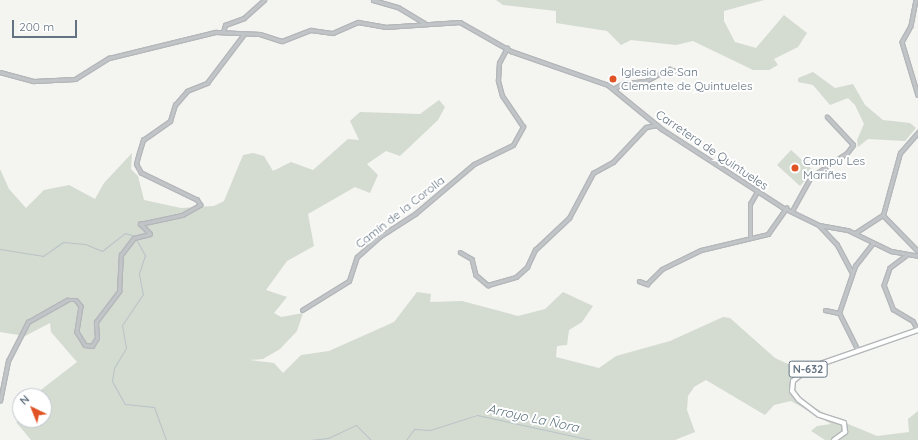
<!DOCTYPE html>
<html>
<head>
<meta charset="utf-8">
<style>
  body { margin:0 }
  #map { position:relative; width:918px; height:440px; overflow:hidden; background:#f4f4f0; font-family:Quicksand,sans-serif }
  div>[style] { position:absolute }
  .green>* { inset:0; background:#d4dbd1 }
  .stream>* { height:1px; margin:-0.5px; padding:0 0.5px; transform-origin:0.5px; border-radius:0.5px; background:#b8c3c7 }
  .roads { filter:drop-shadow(1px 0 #b4b7ba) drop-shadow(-1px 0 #b4b7ba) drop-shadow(0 1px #b4b7ba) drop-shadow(0 -1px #b4b7ba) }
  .minor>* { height:2.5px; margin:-1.25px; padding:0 1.25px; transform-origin:1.25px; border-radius:1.25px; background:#c1c5c8 }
  .highway>* { height:4px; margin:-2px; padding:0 2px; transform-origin:2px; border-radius:2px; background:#fff }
  .dots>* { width:11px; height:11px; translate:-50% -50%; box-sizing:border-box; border:2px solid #fff; border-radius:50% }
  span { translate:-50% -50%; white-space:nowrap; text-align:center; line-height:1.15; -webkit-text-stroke:4px #fff; paint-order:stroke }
  .shield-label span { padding:1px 3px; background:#fff; border:1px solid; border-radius:3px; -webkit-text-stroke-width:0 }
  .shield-label { font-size:11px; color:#637381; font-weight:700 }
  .poi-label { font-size:12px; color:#637381 }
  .left { translate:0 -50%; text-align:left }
  .street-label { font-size:12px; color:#637381 }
  .water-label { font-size:13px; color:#5f757f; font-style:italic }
  .north { position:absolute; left:12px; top:388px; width:40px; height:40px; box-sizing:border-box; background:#fff; border:1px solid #c1c7cd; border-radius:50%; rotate:317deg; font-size:11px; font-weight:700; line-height:16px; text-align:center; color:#637381 }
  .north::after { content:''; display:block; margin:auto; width:14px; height:18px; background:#e05324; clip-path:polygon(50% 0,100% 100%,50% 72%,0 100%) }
  .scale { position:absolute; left:12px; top:20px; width:65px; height:18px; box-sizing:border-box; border:2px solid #637381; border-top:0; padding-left:5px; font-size:12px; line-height:14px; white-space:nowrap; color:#637381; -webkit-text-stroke:3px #fff; paint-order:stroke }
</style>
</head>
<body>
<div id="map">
  <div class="green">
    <i style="clip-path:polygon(496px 0,764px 0,724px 11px,724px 21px,735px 42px,756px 48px,784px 15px,807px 33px,798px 47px,774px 59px,778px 65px,769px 70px,753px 70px,693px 41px,676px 45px,631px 40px,621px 45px,607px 31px,556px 23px,556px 11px,503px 5px)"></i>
    <i style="clip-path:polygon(813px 72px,835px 88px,853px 84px,865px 105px,883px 120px,910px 123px,916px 128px,905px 141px,868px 139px,858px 147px,857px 140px,864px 124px,855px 105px,848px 98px,830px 105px,813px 85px,798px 82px,798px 78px)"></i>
    <i style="clip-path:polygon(439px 100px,445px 107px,438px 120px,400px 156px,386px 151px,367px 164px,378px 175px,370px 193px,355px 187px,308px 214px,314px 246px,287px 261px,266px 290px,287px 297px,274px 313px,281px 317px,303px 313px,297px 331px,280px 349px,263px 359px,250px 360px,274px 363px,283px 373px,301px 355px,329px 351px,394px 322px,417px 292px,431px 294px,430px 302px,462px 301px,518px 316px,545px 309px,563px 292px,593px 306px,582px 322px,569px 330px,567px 345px,557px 346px,556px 357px,599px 368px,616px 356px,670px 341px,723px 317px,730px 318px,775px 358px,799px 369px,790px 383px,790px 393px,829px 416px,877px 436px,909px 432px,908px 419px,918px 411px,918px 440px,825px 440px,811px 431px,817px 426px,831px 424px,791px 401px,774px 405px,765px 415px,706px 380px,694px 387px,688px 396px,687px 410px,695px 432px,675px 440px,31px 440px,16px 422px,44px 420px,44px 396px,33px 396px,77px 362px,51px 332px,50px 323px,25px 336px,0 332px,0 169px,9px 189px,26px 208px,44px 190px,69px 185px,95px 199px,104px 183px,132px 153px,131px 169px,138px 176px,144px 200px,181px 208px,214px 206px,224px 201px,243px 155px,253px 153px,264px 156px,273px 171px,291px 162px,313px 170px,348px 139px,359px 140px,350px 121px,360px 112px,420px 114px)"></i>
    <i style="clip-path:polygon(791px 150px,814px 171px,800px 186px,777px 165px)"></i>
  </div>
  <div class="stream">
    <i style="left:136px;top:239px;width:18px;rotate:61deg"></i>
    <i style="left:145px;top:255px;width:20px;rotate:108deg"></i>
    <i style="left:139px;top:274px;width:20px;rotate:79deg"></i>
    <i style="left:143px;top:294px;width:37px;rotate:124deg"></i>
    <i style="left:122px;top:325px;width:23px;rotate:80deg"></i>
    <i style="left:126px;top:348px;width:23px;rotate:121deg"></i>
    <i style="left:114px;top:368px;width:13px;rotate:99deg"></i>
    <i style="left:112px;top:381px;width:26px;rotate:61deg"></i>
    <i style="left:125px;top:404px;width:29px;rotate:6deg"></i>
    <i style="left:154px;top:407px;width:35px;rotate:70deg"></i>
    <i style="left:0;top:249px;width:44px;rotate:9.2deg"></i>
    <i style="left:43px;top:256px;width:24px;rotate:-35deg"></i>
    <i style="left:63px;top:242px;width:22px;rotate:5deg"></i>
    <i style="left:85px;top:244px;width:18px;rotate:22deg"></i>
    <i style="left:102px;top:251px;width:29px;rotate:-38deg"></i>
    <i style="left:125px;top:233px;width:9px;rotate:18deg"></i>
    <i style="left:310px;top:440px;width:18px;rotate:-6deg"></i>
    <i style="left:328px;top:438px;width:31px;rotate:-25deg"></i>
    <i style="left:356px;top:425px;width:21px;rotate:45deg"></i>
    <i style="left:406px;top:440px;width:14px;rotate:-54deg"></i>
    <i style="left:414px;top:429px;width:16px;rotate:4deg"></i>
    <i style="left:430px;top:430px;width:49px;rotate:-17.7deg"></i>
    <i style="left:477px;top:415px;width:118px;rotate:12.3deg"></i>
  </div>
  <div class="roads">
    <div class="minor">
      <i style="left:373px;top:0;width:26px;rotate:16deg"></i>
      <i style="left:398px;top:7px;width:31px;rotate:31deg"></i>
      <i style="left:916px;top:0;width:26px;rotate:101deg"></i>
      <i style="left:911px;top:26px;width:18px;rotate:119deg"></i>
      <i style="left:902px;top:42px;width:55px;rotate:73.2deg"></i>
      <i style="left:223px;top:32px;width:7px;rotate:-74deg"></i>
      <i style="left:225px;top:25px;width:20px;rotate:-20deg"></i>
      <i style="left:244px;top:18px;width:27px;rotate:-42deg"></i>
      <i style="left:0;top:72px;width:35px;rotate:15deg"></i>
      <i style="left:34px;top:81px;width:41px;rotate:-2.8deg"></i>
      <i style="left:75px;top:79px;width:40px;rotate:-32deg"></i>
      <i style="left:109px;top:58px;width:110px;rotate:-13.7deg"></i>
      <i style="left:216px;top:32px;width:44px;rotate:2.6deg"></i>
      <i style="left:260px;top:34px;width:23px;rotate:18deg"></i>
      <i style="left:282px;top:41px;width:31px;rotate:-21deg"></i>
      <i style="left:311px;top:30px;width:22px;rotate:8deg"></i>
      <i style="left:333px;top:33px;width:27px;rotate:-24deg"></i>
      <i style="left:358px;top:22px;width:27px;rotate:10deg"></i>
      <i style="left:385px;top:27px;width:75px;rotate:-3.8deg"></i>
      <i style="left:460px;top:22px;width:59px;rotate:29.6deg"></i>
      <i style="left:511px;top:51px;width:103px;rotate:19.3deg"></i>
      <i style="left:608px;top:85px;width:70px;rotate:39.2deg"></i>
      <i style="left:662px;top:129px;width:143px;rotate:33deg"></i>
      <i style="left:782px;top:207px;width:41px;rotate:25.9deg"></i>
      <i style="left:819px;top:225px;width:29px;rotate:10deg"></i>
      <i style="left:848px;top:230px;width:48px;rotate:26deg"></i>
      <i style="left:891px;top:251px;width:27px;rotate:10deg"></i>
      <i style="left:613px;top:89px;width:13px;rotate:-29deg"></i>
      <i style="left:624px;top:83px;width:22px;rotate:-5deg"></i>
      <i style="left:646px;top:81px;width:26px;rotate:-28deg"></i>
      <i style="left:669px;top:69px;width:6px;rotate:18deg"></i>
      <i style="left:792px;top:211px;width:39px;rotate:-61deg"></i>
      <i style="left:811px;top:177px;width:43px;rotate:-33.7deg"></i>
      <i style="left:847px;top:153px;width:10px;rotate:-53deg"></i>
      <i style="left:853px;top:145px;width:38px;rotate:-133deg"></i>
      <i style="left:883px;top:215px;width:50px;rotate:45.8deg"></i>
      <i style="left:819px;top:225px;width:26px;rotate:47deg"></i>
      <i style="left:837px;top:244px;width:32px;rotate:62deg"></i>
      <i style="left:855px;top:233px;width:33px;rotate:-33deg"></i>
      <i style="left:883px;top:215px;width:64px;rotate:-74.7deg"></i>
      <i style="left:900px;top:153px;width:28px;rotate:-49deg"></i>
      <i style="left:750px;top:236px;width:32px;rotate:-90deg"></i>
      <i style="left:750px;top:204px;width:14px;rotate:-60deg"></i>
      <i style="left:460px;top:252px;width:14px;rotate:30deg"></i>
      <i style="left:472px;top:259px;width:16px;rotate:76deg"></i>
      <i style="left:476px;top:275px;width:16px;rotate:40deg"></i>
      <i style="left:488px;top:285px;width:29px;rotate:-16deg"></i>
      <i style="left:516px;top:277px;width:15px;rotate:-42deg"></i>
      <i style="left:527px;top:267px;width:19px;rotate:-65deg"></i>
      <i style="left:535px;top:250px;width:47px;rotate:-43.3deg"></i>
      <i style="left:569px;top:218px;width:51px;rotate:-61.9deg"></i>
      <i style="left:593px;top:173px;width:23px;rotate:-29deg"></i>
      <i style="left:613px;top:162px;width:48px;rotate:-46.7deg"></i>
      <i style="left:646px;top:127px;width:11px;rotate:-10deg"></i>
      <i style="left:906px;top:256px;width:20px;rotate:143deg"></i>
      <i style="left:890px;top:268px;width:18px;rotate:109deg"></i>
      <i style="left:884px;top:285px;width:26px;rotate:69deg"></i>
      <i style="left:893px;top:309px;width:23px;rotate:31deg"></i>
      <i style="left:913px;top:321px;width:10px;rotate:61deg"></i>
      <i style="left:639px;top:281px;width:9px;rotate:21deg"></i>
      <i style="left:647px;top:284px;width:21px;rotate:-45deg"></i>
      <i style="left:662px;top:269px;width:43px;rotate:-26deg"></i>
      <i style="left:701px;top:250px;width:69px;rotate:-13.4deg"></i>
      <i style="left:768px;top:234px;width:32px;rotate:-55deg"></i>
      <i style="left:302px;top:310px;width:55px;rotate:-31.7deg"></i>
      <i style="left:349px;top:281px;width:25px;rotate:-72deg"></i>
      <i style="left:357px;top:257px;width:30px;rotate:-42deg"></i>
      <i style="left:379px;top:237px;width:43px;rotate:-32.6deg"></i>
      <i style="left:415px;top:214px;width:77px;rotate:-40.3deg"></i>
      <i style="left:474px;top:164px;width:43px;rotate:-26deg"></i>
      <i style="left:513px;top:145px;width:21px;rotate:-61deg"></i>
      <i style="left:523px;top:127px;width:37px;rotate:-124deg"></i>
      <i style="left:502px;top:96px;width:16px;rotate:-105deg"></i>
      <i style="left:498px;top:81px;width:18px;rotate:-87deg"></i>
      <i style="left:499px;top:63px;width:17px;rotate:-62deg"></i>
      <i style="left:825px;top:310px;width:14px;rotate:12deg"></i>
      <i style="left:858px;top:351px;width:42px;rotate:-116.6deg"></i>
      <i style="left:839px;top:313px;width:50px;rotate:-71.2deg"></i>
      <i style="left:855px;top:266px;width:29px;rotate:-52deg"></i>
      <i style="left:0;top:401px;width:41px;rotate:-78.7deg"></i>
      <i style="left:8px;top:361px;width:44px;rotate:-62.9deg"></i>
      <i style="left:28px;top:322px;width:45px;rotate:-29.4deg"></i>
      <i style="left:67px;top:300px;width:9px"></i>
      <i style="left:76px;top:300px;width:8px;rotate:50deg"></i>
      <i style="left:81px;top:306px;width:26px;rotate:99deg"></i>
      <i style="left:77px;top:332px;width:15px;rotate:58deg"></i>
      <i style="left:85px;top:345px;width:7px;rotate:8deg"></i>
      <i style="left:92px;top:346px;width:9px;rotate:-58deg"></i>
      <i style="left:97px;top:338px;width:16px;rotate:-94deg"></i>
      <i style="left:96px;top:322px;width:39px;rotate:-53deg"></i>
      <i style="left:119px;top:291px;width:36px;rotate:-87deg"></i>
      <i style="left:121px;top:255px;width:21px;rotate:-53deg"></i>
      <i style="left:134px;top:238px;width:16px;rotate:-14deg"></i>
      <i style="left:150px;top:234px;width:14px;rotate:-135deg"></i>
      <i style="left:140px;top:224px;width:43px;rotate:-12.1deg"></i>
      <i style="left:182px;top:215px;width:21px;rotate:-29deg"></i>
      <i style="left:200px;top:205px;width:6px;rotate:-121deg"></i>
      <i style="left:197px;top:200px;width:62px;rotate:-154.3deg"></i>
      <i style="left:141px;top:173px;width:10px;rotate:-119deg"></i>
      <i style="left:136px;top:164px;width:11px;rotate:-75deg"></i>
      <i style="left:139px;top:153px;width:14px;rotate:-73deg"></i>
      <i style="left:143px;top:140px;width:33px;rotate:-35deg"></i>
      <i style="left:170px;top:121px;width:17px;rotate:-73deg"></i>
      <i style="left:175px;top:105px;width:18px;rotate:-49deg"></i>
      <i style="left:187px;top:91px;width:22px;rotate:-22deg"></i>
      <i style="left:207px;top:83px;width:61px;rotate:-52.9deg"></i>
    </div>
    <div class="highway">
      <i style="left:834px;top:440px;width:14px;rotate:-36deg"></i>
      <i style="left:845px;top:432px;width:9px;rotate:-96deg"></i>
      <i style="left:844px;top:423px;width:26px;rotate:-162deg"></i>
      <i style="left:819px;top:415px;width:25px;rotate:-143deg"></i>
      <i style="left:799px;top:400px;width:11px;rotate:-128deg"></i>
      <i style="left:792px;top:391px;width:10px;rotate:-84deg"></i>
      <i style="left:793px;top:381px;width:21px;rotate:-39deg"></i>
      <i style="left:809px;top:368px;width:115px;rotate:-19.2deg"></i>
    </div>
  </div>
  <div class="dots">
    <i style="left:613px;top:79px;background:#e05324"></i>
    <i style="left:795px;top:168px;background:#e05324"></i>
  </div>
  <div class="shield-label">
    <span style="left:808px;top:369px">N-632</span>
  </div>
  <div class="poi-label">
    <span class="left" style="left:621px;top:79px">Iglesia de San<br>Clemente de Quintueles</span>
    <span class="left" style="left:803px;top:168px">Campu Les<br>Mariñes</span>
  </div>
  <div class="street-label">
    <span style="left:712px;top:150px;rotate:34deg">Carretera de Quintueles</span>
    <span style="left:400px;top:212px;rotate:-38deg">Camín de la Corolla</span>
  </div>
  <div class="water-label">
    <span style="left:533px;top:418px;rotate:12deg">Arroyo La Ñora</span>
  </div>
  <div class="north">N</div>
  <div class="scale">200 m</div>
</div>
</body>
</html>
